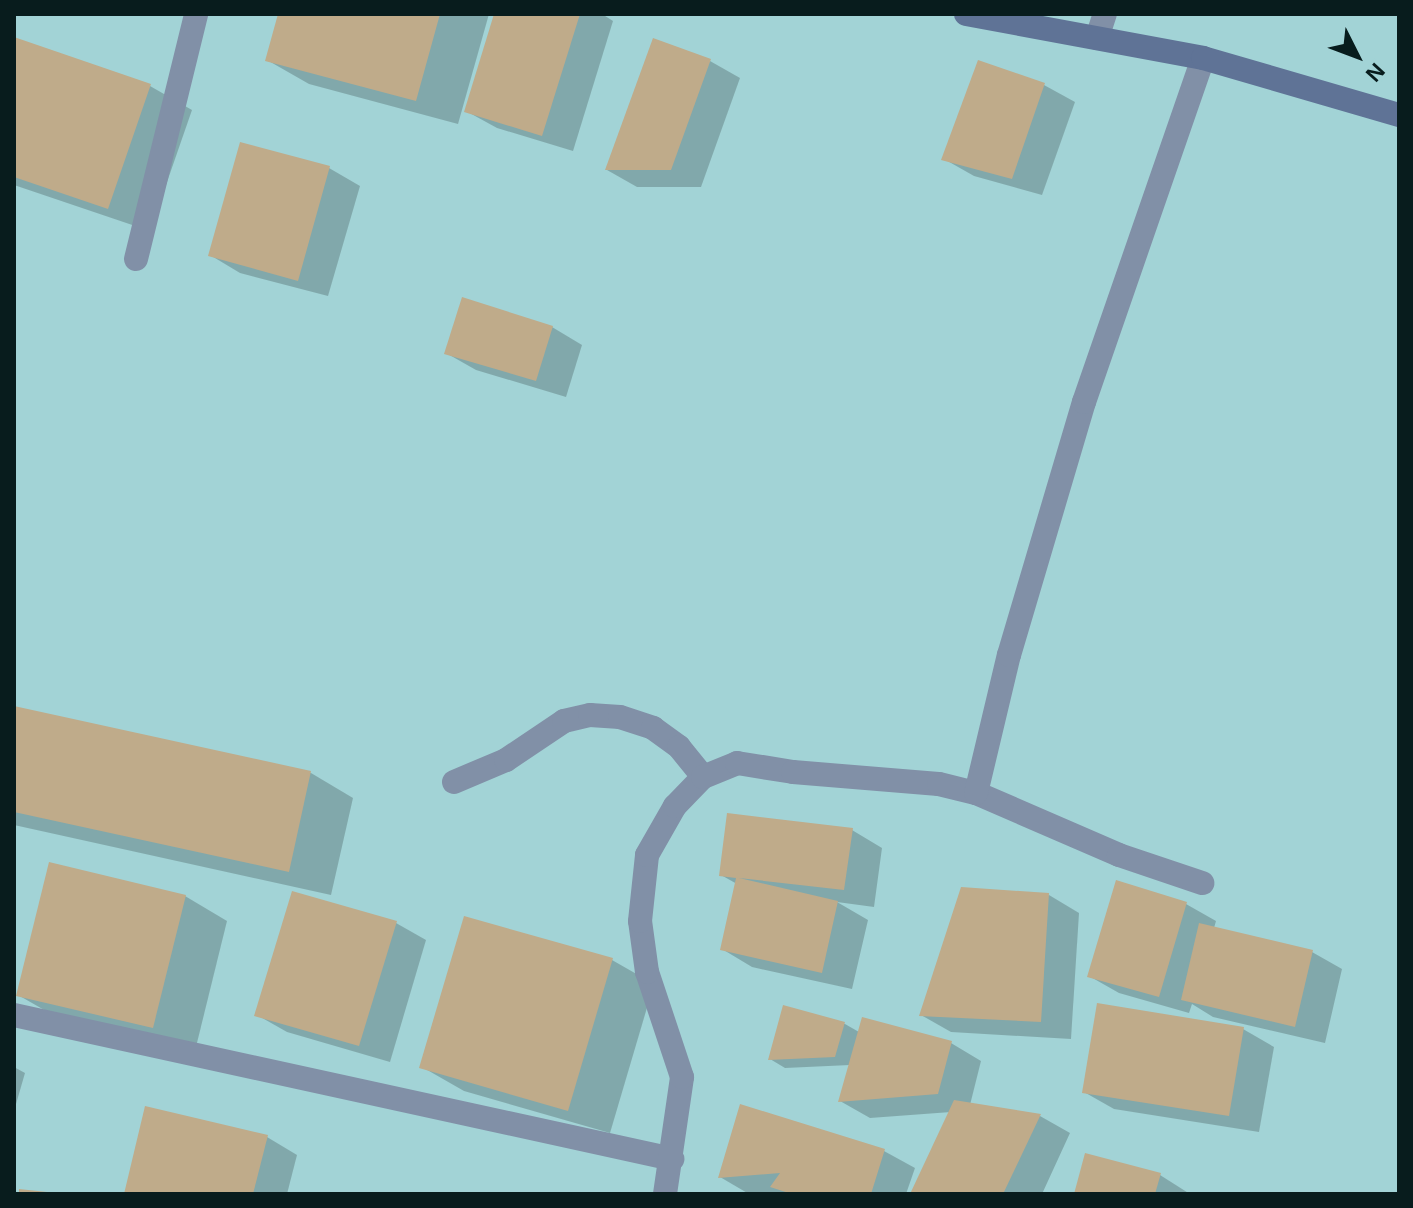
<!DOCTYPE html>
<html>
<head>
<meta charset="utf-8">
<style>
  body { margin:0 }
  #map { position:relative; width:1413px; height:1208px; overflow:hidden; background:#a2d3d6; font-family:Arial,sans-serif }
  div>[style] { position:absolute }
  .shadow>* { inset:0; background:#0003 }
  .building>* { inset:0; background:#bfab8a }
  .lane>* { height:24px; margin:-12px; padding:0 12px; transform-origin:12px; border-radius:12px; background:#8190a7 }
  .street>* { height:24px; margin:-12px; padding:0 12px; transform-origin:12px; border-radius:12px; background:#8190a7 }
  .secondary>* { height:24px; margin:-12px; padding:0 12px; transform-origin:12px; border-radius:12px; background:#5f7396 }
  span { translate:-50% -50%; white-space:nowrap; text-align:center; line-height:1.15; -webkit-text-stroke:6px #a2d3d6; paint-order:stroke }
  .frame { position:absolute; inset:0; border:16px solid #081c1d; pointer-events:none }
  .north { position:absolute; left:1317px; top:16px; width:80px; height:80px; -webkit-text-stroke:6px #a2d3d6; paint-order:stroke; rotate:132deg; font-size:22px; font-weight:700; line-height:32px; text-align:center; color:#081c1d }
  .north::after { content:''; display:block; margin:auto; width:28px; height:36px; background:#081c1d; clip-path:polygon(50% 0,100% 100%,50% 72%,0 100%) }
</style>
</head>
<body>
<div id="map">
  <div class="shadow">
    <i style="clip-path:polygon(280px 14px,489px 14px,458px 124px,309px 84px,267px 60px)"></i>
    <i style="clip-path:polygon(497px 14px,602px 14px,613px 21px,573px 151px,497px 128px,466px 111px)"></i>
    <i style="clip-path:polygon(14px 39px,150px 86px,192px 110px,150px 231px,14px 185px)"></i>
    <i style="clip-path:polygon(710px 61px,740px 78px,701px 187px,637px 187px,607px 170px)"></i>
    <i style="clip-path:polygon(979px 63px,1044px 85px,1075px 102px,1042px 195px,974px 176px,944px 159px)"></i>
    <i style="clip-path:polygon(241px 144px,329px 168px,360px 186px,328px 296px,240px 273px,210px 255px)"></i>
    <i style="clip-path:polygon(552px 327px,582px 345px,566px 397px,476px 370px,446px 353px)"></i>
    <i style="clip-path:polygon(14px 708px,311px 773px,353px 798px,331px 895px,14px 825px)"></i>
    <i style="clip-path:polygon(852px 830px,882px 848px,874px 907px,837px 902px,868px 920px,852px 989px,752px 967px,722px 949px,737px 884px,721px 875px)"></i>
    <i style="clip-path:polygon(1049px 895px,1079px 913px,1071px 1039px,951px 1032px,921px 1015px)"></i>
    <i style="clip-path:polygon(185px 896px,227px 921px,195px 1051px,60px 1019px,18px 995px)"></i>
    <i style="clip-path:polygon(1186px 904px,1216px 921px,1214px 928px,1312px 952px,1342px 969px,1325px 1043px,1213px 1017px,1192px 1004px,1189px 1013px,1119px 993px,1089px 976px)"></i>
    <i style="clip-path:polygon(465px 918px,612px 960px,654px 984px,610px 1133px,464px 1091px,422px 1067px)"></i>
    <i style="clip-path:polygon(396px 923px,426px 940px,390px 1062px,287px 1032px,257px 1015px)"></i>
    <i style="clip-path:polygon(784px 1008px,845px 1024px,859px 1032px,951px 1043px,981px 1061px,970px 1105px,1040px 1116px,1070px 1133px,1042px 1194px,912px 1194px,951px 1112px,870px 1118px,840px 1101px,850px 1065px,785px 1068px,770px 1059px)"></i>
    <i style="clip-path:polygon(1243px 1029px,1274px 1047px,1259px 1132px,1114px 1109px,1084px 1092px)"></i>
    <i style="clip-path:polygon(14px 1067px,25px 1073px,14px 1111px)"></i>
    <i style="clip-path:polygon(742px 1106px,884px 1151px,915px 1168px,906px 1194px,749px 1194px,720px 1177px)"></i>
    <i style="clip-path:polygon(267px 1137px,297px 1155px,287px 1194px,126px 1194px)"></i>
    <i style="clip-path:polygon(1160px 1175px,1190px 1194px,1076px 1194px)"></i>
  </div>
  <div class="building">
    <i style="clip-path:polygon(278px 14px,440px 14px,416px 101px,265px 61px)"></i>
    <i style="clip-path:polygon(494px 14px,580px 14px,542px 136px,464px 112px)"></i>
    <i style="clip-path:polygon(14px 37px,151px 84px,108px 209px,14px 177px)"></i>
    <i style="clip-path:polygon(653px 38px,711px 59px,671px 170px,605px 170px)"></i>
    <i style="clip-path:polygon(978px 60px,1045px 83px,1012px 179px,941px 160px)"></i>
    <i style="clip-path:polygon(240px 142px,330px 166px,298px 281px,208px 256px)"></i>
    <i style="clip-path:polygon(462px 297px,553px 326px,536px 381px,444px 354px)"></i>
    <i style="clip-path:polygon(14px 706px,311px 771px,289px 872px,14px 812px)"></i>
    <i style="clip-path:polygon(727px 813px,853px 828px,844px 890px,739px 878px,838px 901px,822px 973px,720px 950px,736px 878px,719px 876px)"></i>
    <i style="clip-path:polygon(49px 862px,186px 895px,153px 1028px,16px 996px)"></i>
    <i style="clip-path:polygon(1116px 880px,1187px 902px,1159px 997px,1087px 977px)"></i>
    <i style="clip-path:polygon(961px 887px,1049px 893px,1041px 1022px,919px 1016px)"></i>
    <i style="clip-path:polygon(292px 891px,397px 921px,359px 1046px,254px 1016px)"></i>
    <i style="clip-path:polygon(464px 916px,613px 958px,568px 1111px,419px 1068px)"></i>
    <i style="clip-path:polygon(1199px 923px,1313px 950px,1295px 1027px,1181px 1000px)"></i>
    <i style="clip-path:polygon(1097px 1003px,1244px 1027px,1229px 1116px,1082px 1093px)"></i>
    <i style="clip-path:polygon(783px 1005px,845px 1022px,835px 1057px,768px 1060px)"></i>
    <i style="clip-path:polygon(862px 1017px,952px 1041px,938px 1094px,838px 1102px)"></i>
    <i style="clip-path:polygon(954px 1100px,1041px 1114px,1003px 1194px,910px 1194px)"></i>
    <i style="clip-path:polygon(740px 1104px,885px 1149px,871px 1194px,792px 1194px,770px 1187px,780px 1173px,718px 1178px)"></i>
    <i style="clip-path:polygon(145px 1106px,268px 1135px,253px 1194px,124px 1194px)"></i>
    <i style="clip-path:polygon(1085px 1153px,1161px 1173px,1155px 1194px,1074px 1194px)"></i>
    <i style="clip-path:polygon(19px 1189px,47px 1192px,47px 1194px,19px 1194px)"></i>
  </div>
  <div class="lane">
    <i style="left:1097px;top:38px;width:25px;rotate:-72deg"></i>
    <i style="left:454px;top:782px;width:56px;rotate:-22.9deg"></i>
    <i style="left:506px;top:760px;width:70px;rotate:-33.9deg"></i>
    <i style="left:564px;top:721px;width:27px;rotate:-13deg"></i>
    <i style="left:590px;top:715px;width:30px;rotate:4deg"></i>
    <i style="left:620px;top:717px;width:35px;rotate:18deg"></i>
    <i style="left:653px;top:728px;width:32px;rotate:36deg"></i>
    <i style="left:679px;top:747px;width:38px;rotate:51deg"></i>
  </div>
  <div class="street">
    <i style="left:136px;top:259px;width:252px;rotate:-76.2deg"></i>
    <i style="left:976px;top:793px;width:156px;rotate:23.4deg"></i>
    <i style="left:1119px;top:855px;width:88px;rotate:18.6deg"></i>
    <i style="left:14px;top:1015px;width:674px;rotate:12.34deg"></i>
    <i style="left:665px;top:1194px;width:118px;rotate:-81.7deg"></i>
    <i style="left:682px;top:1077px;width:111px;rotate:-108.4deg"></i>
    <i style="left:647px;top:972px;width:51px;rotate:-97.8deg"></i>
    <i style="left:640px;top:921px;width:66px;rotate:-83.9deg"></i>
    <i style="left:647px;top:855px;width:56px;rotate:-60.3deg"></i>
    <i style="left:675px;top:806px;width:40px;rotate:-46deg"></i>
    <i style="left:703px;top:777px;width:37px;rotate:-22deg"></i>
    <i style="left:737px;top:763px;width:57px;rotate:9.1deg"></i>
    <i style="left:793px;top:772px;width:146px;rotate:4.7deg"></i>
    <i style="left:939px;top:784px;width:38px;rotate:14deg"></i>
    <i style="left:976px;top:793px;width:142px;rotate:-76.6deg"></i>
    <i style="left:1009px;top:655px;width:264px;rotate:-73.5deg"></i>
    <i style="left:1084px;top:402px;width:364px;rotate:-70.9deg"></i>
  </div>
  <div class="secondary">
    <i style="left:966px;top:14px;width:241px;rotate:10.5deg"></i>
    <i style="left:1203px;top:58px;width:204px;rotate:16.2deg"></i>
  </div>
  <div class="frame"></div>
  <div class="north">N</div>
</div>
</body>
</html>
